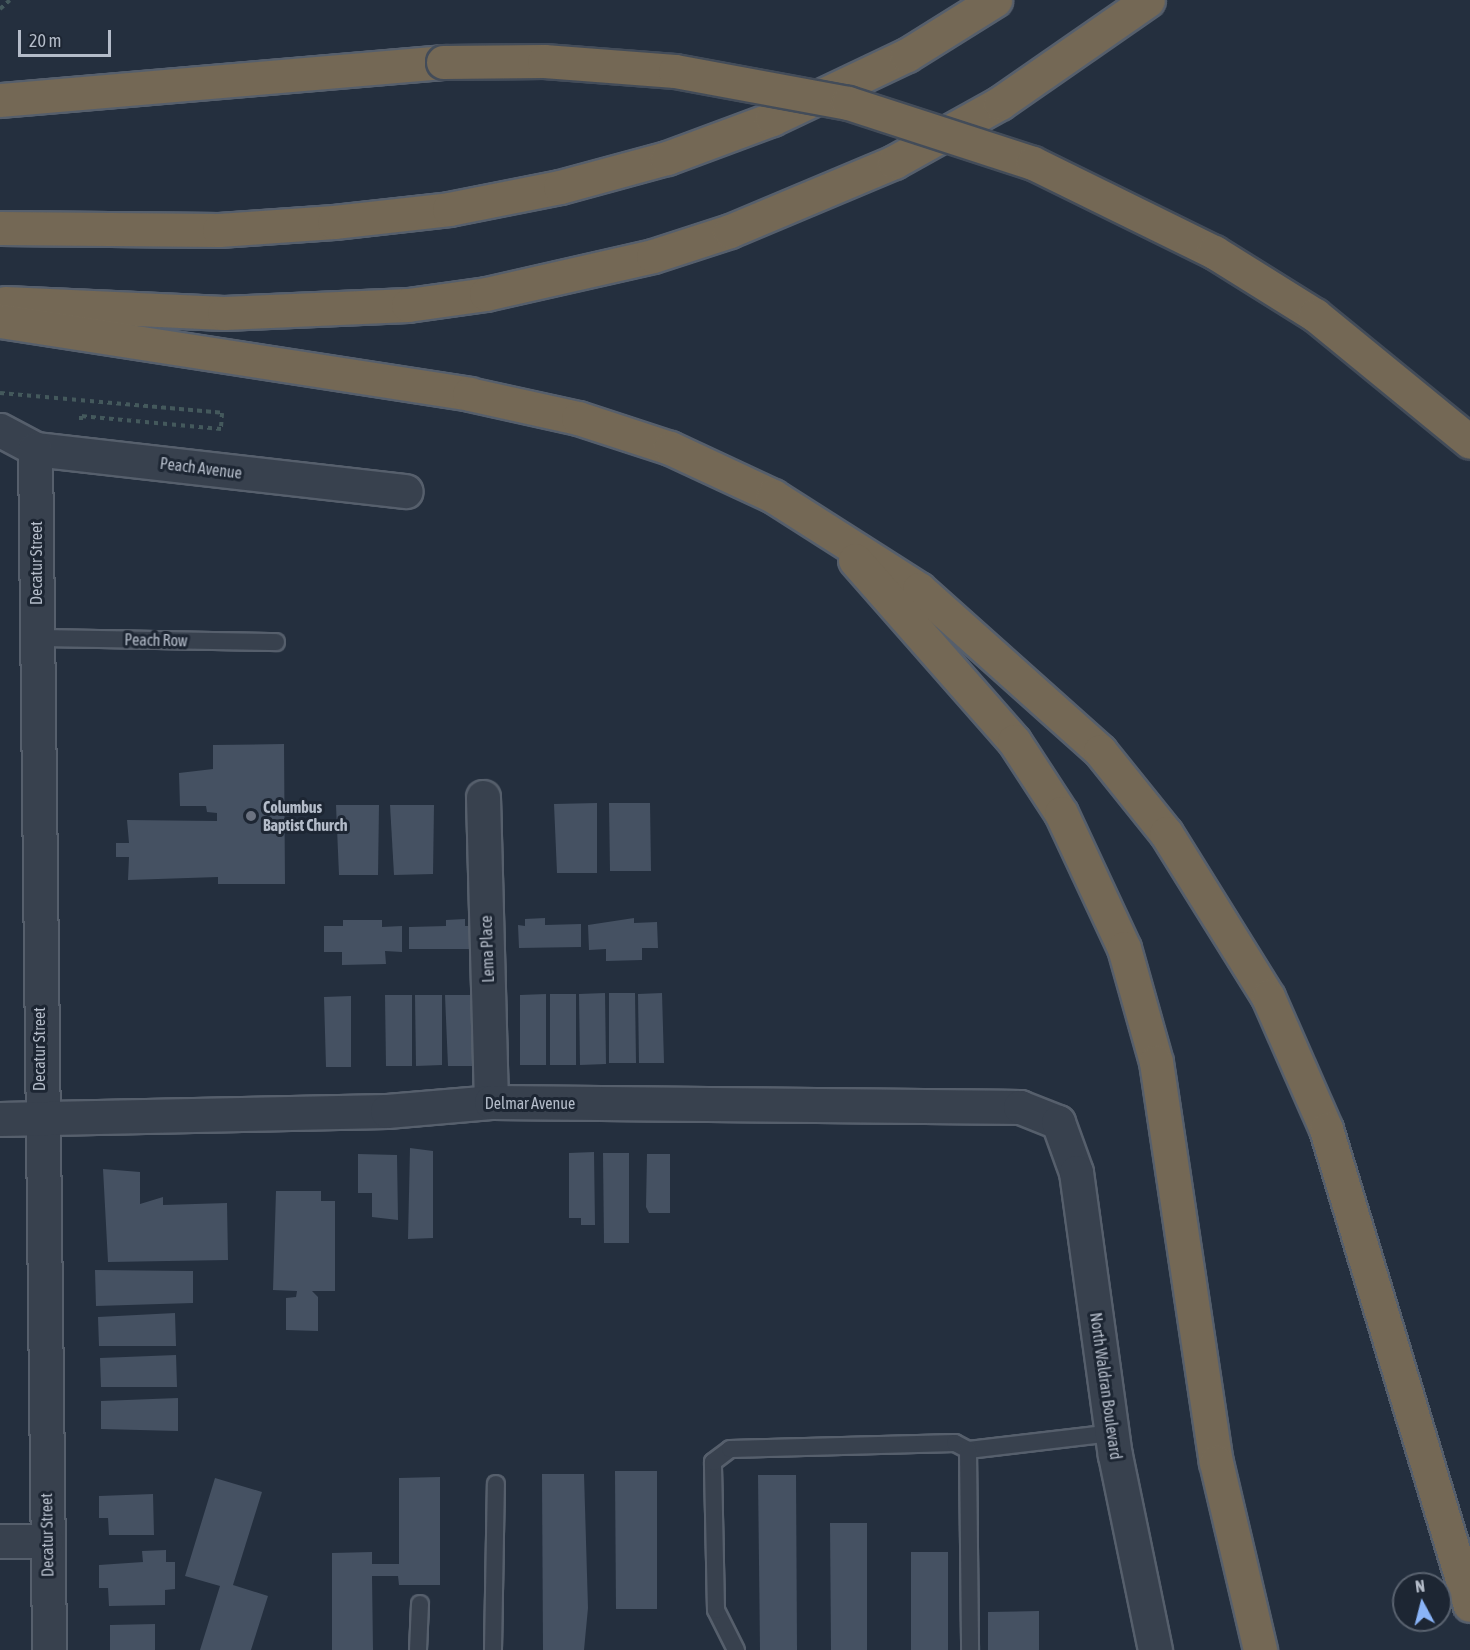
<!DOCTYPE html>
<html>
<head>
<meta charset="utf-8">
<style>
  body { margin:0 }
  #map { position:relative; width:1470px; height:1650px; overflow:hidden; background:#242f3e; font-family:"Asap Condensed",sans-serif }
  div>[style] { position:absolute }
  .building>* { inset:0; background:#455162 }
  .path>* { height:4px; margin-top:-2px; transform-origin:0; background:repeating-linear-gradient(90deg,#44595c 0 4.5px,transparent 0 9px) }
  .roads { filter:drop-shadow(2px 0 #565f6c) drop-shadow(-2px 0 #565f6c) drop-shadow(0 2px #565f6c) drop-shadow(0 -2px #565f6c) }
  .lane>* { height:16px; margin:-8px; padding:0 8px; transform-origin:8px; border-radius:8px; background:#38414e }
  .street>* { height:33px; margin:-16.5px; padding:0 16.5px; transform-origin:16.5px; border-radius:16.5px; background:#38414e }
  .highway>* { height:33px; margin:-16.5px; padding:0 16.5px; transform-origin:16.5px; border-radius:16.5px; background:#746855 }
  .bridges { filter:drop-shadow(2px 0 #434c59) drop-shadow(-2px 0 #434c59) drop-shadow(0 2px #434c59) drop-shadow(0 -2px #434c59) }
  .highway-bridge>* { height:33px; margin:-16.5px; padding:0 16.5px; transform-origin:16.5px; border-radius:16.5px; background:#746855 }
  .dots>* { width:16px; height:16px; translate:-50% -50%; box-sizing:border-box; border:3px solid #1d2633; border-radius:50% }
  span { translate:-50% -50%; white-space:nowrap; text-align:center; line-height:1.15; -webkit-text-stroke:6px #1d2633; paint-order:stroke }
  .street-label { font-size:16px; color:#b4bcc9 }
  .poi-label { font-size:16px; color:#b4bcc9; font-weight:700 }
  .left { translate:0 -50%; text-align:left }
  .north { position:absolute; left:1392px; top:1572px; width:60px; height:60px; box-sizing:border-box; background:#1d2633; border:2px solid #59626f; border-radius:50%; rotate:353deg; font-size:16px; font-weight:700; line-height:24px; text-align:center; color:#b4bcc9 }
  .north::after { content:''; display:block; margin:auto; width:21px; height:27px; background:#8ab4f8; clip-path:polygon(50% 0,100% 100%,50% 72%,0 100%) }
  .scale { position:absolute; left:18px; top:30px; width:93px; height:27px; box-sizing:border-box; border:3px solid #b4bcc9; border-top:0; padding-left:8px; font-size:18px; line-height:21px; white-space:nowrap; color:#b4bcc9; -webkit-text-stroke:4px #1d2633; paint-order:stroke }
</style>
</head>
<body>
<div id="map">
  <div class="building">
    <i style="clip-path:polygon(284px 744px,285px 884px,218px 884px,218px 877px,128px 880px,129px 857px,116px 857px,116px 843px,129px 843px,127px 820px,217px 821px,217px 813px,207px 812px,206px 806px,180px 806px,179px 773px,213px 769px,213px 745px)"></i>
    <i style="clip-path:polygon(597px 803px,597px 873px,557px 873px,554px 804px)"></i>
    <i style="clip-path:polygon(609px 803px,650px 803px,651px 871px,610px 871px)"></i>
    <i style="clip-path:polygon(336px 805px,379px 805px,378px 875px,339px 875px)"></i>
    <i style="clip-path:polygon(390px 805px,434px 805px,433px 874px,394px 875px)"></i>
    <i style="clip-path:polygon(545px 918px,545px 925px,581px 924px,581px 947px,519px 948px,518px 925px,525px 926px,525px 919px)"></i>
    <i style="clip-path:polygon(634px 918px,634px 923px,657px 922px,658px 948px,642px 948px,642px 960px,606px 961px,606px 949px,589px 950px,588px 925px)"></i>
    <i style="clip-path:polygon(465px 919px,465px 926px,472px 926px,472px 949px,409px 949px,409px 927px,446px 926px,446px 920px)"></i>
    <i style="clip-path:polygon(343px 920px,382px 920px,382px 927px,402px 926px,402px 952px,385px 951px,386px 964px,342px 965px,342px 952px,324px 952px,324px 926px,343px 926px)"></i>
    <i style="clip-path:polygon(605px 993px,606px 1064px,580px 1065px,579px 994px)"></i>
    <i style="clip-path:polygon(609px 993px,635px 993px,636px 1063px,609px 1063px)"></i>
    <i style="clip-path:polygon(662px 993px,664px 1063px,639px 1063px,638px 994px)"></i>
    <i style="clip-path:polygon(546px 994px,546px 1065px,520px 1065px,520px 995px)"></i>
    <i style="clip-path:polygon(550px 994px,576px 994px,576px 1065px,550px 1065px)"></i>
    <i style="clip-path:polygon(385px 995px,412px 995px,412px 1066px,386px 1066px)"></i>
    <i style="clip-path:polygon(415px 995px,442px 995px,442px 1065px,416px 1066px)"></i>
    <i style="clip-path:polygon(445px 995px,472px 995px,473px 1066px,448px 1066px)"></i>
    <i style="clip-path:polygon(351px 996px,351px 1067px,326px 1067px,324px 997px)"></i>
    <i style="clip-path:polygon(410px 1148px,433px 1151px,433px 1238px,408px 1239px)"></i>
    <i style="clip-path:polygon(594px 1152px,595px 1225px,581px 1225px,581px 1218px,569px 1218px,569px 1153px)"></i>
    <i style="clip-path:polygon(603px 1153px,629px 1153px,629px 1243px,604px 1243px)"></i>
    <i style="clip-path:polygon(358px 1154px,397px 1155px,398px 1220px,372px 1217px,372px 1193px,358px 1193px)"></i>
    <i style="clip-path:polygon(647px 1154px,670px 1154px,670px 1213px,649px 1213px,646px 1207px)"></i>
    <i style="clip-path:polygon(103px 1169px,140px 1172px,140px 1204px,163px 1197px,163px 1205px,227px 1203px,228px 1260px,108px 1262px)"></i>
    <i style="clip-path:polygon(276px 1191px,321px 1191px,321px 1201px,335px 1201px,335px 1291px,312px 1291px,318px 1297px,318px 1331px,286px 1330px,286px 1298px,296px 1297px,297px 1291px,273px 1290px)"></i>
    <i style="clip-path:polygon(95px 1270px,193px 1271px,193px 1303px,96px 1306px)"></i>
    <i style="clip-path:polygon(175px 1313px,176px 1346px,99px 1346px,98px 1317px)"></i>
    <i style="clip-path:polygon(176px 1355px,177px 1387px,101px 1387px,100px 1358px)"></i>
    <i style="clip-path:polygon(178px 1398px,178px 1431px,101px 1429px,101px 1401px)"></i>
    <i style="clip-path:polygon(615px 1471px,657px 1471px,657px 1609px,616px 1609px)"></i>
    <i style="clip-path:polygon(542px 1474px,584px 1474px,588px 1608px,584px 1650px,543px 1650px)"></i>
    <i style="clip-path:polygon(758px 1475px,796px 1475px,797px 1650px,760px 1650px)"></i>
    <i style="clip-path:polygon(440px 1477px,440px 1585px,399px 1585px,398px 1576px,372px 1576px,373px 1650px,332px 1650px,332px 1553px,372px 1552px,372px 1564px,399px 1564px,399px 1478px)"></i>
    <i style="clip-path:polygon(215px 1478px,262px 1492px,233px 1585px,268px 1596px,251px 1650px,200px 1650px,220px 1586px,185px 1576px)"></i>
    <i style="clip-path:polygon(153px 1494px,154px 1535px,109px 1535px,108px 1518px,99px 1518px,99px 1496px)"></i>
    <i style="clip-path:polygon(830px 1523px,867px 1523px,867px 1650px,831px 1650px)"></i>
    <i style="clip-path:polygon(166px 1550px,166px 1562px,175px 1562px,175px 1589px,165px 1590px,165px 1605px,109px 1606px,108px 1588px,99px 1588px,99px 1565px,143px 1562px,142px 1551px)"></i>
    <i style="clip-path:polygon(911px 1552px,948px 1552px,948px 1650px,911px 1650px)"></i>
    <i style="clip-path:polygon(1039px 1611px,1039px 1650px,988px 1650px,988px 1612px)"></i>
    <i style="clip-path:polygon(155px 1624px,155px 1650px,110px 1650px,110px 1625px)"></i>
  </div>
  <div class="path">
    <i style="left:0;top:9px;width:13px;rotate:-42deg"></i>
    <i style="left:0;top:393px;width:223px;rotate:5.1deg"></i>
    <i style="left:222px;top:413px;width:16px;rotate:94deg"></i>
    <i style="left:221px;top:429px;width:141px;rotate:-174.7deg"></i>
    <i style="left:81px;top:416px;width:7px;rotate:90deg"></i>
  </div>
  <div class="roads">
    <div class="lane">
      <i style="left:36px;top:638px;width:240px;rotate:1deg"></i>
      <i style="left:968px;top:1450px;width:145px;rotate:-6.7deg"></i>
      <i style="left:418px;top:1650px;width:46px;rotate:-87.5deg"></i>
      <i style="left:493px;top:1650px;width:166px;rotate:-89deg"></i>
      <i style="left:736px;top:1650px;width:45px;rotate:-116.6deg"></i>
      <i style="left:716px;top:1610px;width:148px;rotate:-91.2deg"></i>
      <i style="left:713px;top:1462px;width:21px;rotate:-37deg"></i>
      <i style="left:730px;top:1449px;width:225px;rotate:-1.5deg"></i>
      <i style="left:955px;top:1443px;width:15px;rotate:28deg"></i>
      <i style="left:968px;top:1450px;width:200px;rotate:89.4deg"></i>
    </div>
    <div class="street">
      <i style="left:0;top:430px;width:40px;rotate:28deg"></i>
      <i style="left:35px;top:449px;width:373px;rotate:6.5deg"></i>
      <i style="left:35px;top:449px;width:1201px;rotate:89.33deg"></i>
      <i style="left:483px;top:797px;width:305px;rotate:88.5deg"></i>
      <i style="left:0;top:1119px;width:387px;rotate:-1.2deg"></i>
      <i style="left:387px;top:1111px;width:104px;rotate:-4.9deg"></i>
      <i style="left:491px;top:1102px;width:529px;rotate:0.54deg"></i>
      <i style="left:1020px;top:1107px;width:41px;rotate:21.5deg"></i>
      <i style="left:1058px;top:1122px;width:53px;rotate:70.2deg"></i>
      <i style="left:1076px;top:1172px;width:286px;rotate:82.2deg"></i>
      <i style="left:1115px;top:1455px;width:199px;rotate:78.4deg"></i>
      <i style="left:0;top:1541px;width:46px"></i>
    </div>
    <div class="highway">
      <i style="left:0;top:100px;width:445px;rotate:-4.9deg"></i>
      <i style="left:0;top:228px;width:219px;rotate:0.5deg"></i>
      <i style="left:219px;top:230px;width:115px;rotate:-4deg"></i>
      <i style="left:334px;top:222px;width:116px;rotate:-6.4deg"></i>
      <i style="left:449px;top:209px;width:113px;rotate:-11.2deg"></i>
      <i style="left:560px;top:187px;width:111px;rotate:-15.2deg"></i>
      <i style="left:667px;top:158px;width:112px;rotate:-20.4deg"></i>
      <i style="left:772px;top:119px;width:149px;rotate:-25.4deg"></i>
      <i style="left:907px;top:55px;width:104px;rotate:-32deg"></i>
      <i style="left:5px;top:303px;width:219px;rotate:2.6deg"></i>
      <i style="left:224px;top:313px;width:184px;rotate:-2.5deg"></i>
      <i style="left:408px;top:305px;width:79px;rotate:-8deg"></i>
      <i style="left:486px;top:294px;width:171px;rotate:-12.8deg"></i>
      <i style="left:653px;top:256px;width:81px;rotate:-18deg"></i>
      <i style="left:730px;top:231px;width:178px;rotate:-22.8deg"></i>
      <i style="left:894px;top:162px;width:121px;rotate:-29.1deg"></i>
      <i style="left:1000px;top:103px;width:180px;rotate:-34.8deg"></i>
      <i style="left:0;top:321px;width:475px;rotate:8.8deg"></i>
      <i style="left:469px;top:394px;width:112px;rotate:12.4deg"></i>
      <i style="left:578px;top:418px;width:97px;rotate:18.1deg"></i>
      <i style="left:670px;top:448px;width:114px;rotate:25deg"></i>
      <i style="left:773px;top:496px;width:173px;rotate:32.5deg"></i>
      <i style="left:919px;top:589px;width:243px;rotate:41.8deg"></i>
      <i style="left:1100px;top:751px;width:105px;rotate:51.2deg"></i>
      <i style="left:1166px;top:833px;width:193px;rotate:58.1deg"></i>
      <i style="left:1268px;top:997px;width:144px;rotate:66.3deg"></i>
      <i style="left:1326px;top:1129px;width:497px;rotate:73.2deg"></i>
      <i style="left:855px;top:560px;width:241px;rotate:48.7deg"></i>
      <i style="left:1014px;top:741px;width:86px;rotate:56.9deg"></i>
      <i style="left:1061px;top:813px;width:149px;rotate:65deg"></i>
      <i style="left:1124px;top:948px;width:118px;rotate:74.3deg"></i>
      <i style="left:1156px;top:1062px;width:404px;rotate:81.5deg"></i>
      <i style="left:1216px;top:1462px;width:193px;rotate:76.8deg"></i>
    </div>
  </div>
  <div class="bridges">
    <div class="highway-bridge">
      <i style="left:443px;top:62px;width:101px;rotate:-0.6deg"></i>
      <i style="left:544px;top:61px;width:131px;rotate:4.4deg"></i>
      <i style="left:675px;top:71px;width:176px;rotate:10.5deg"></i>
      <i style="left:848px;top:103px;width:194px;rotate:18deg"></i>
      <i style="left:1033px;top:163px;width:202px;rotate:26.2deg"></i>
      <i style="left:1214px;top:252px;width:119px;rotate:32deg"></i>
      <i style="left:1315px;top:315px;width:200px;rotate:39.3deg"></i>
    </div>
  </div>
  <div class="dots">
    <i style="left:251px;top:816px;background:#6b7280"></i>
  </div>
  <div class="street-label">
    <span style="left:201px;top:468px;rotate:7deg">Peach Avenue</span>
    <span style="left:36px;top:563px;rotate:-90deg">Decatur Street</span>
    <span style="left:156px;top:640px;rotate:1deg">Peach Row</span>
    <span style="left:487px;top:949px;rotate:-92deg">Lema Place</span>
    <span style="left:39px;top:1049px;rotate:-90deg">Decatur Street</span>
    <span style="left:530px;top:1103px">Delmar Avenue</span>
    <span style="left:1106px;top:1386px;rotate:82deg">North Waldran Boulevard</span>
    <span style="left:47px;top:1535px;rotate:-91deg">Decatur Street</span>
  </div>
  <div class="poi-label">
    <span class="left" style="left:263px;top:816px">Columbus<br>Baptist Church</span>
  </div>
  <div class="north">N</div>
  <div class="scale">20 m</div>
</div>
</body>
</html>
